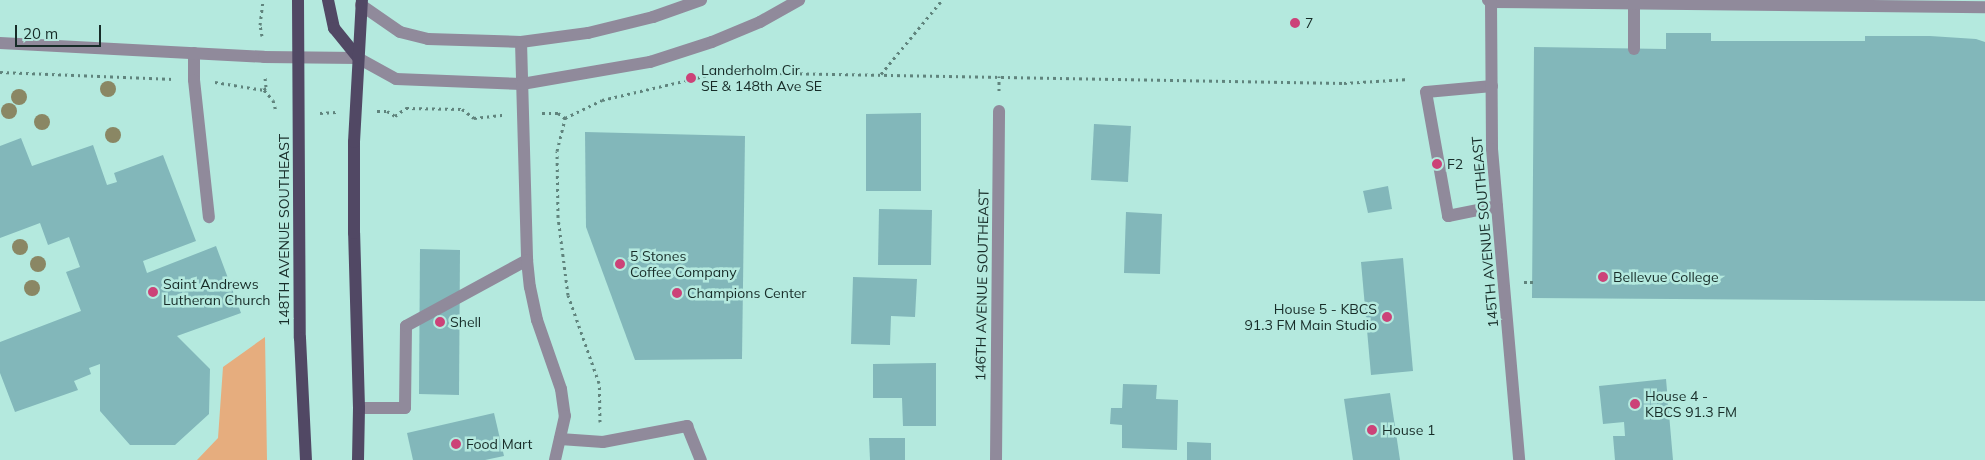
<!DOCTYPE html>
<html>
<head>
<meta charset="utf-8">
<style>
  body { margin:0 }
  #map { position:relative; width:1985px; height:460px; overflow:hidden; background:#b4e9de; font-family:Mulish,sans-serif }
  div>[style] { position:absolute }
  .green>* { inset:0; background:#e6ad7e }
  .building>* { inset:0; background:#82b7ba }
  .path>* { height:3px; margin-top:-1.5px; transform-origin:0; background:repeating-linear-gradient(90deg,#60847d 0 2.5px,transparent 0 6.5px) }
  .lane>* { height:12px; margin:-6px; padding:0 6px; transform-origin:6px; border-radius:6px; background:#908a9b }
  .street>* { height:12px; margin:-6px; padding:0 6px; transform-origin:6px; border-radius:6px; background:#908a9b }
  .primary>* { height:12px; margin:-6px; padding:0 6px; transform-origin:6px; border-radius:6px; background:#514864 }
  .trees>* { width:16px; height:16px; margin:-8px; border-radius:50%; background:#8a8764 }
  .dots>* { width:14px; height:14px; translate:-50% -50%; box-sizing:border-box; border:2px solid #b4e9de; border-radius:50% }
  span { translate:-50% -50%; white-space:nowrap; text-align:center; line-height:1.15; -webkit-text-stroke:5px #b4e9de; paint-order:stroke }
  .poi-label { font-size:14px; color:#172c28 }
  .left { translate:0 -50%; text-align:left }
  .right { translate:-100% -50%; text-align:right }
  .street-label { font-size:14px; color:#172c28 }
  .scale { position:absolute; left:15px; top:25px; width:86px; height:22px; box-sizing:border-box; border:2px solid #172c28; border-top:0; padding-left:6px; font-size:15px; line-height:18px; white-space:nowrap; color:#172c28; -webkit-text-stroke:4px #b4e9de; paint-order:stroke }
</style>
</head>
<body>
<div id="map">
  <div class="green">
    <i style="clip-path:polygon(265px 337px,267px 460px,197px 460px,218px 438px,223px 367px)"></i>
  </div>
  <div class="building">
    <i style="clip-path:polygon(1666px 33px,1711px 33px,1711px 41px,1865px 41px,1865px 36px,1930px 36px,1976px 39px,1985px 42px,1985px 301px,1532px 298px,1534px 47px,1666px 49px)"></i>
    <i style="clip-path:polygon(921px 113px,921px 191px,866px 191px,866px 114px)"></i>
    <i style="clip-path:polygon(1094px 124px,1131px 126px,1128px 182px,1091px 180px)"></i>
    <i style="clip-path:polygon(585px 132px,745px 136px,742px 359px,635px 360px,586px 227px)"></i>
    <i style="clip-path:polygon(21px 138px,32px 166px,93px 145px,107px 185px,117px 182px,114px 173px,163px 155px,196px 241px,143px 261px,147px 273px,216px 246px,241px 313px,177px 336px,210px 369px,209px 414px,175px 445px,130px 445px,100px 411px,100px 364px,89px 368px,91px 374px,74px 381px,78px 390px,15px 412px,0 373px,0 342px,81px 311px,66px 272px,80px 267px,69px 237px,48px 245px,40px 223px,0 238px,0 146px)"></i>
    <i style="clip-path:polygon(1388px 186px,1392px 209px,1368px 213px,1363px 191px)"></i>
    <i style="clip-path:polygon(879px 209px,932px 210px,931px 265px,878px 265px)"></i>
    <i style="clip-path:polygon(1126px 212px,1162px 214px,1160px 274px,1124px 273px)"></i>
    <i style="clip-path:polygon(420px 249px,460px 250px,459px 395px,419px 394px)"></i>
    <i style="clip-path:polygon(1403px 258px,1413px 371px,1371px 375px,1361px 262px)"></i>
    <i style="clip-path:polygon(853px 277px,917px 279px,915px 317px,891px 316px,890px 345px,851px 344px)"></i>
    <i style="clip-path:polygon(936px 363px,936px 426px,903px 426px,902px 398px,873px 398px,873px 364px)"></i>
    <i style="clip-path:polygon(1666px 379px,1673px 460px,1615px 460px,1613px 436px,1625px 436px,1624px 422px,1603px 424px,1599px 386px)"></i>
    <i style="clip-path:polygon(1123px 384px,1157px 385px,1156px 399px,1178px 400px,1177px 450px,1122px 448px,1122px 425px,1110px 424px,1111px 408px,1122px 408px)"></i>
    <i style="clip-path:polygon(1390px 393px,1400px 460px,1353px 460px,1344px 399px)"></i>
    <i style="clip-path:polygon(494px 413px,504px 456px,485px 460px,413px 460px,407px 433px)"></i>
    <i style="clip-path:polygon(869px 438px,905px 438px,905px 460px,870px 460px)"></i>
    <i style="clip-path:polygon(1187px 442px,1211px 443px,1211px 460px,1187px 460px)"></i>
  </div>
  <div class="path">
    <i style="left:262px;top:36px;width:11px;rotate:-100deg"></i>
    <i style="left:260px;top:25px;width:25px;rotate:-83deg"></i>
    <i style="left:0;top:72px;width:174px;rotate:2.3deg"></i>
    <i style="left:881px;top:74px;width:96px;rotate:-50.5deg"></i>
    <i style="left:215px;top:82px;width:50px;rotate:9.3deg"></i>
    <i style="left:264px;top:90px;width:13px;rotate:48deg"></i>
    <i style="left:273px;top:100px;width:11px;rotate:75deg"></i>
    <i style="left:264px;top:90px;width:4px;rotate:-56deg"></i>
    <i style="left:266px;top:87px;width:10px;rotate:-96deg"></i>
    <i style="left:999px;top:91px;width:15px;rotate:-90deg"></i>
    <i style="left:377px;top:111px;width:10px"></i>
    <i style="left:387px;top:111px;width:9px;rotate:32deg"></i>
    <i style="left:395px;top:116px;width:14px;rotate:-36deg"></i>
    <i style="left:406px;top:108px;width:56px;rotate:1deg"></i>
    <i style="left:462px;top:109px;width:15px;rotate:37deg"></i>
    <i style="left:474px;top:118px;width:30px;rotate:-6deg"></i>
    <i style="left:320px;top:113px;width:16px;rotate:-4deg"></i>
    <i style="left:542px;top:113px;width:16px"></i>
    <i style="left:558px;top:113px;width:9px;rotate:36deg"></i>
    <i style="left:1524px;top:282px;width:9px"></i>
    <i style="left:600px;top:422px;width:39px;rotate:-91deg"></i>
    <i style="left:599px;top:383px;width:93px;rotate:-109.4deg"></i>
    <i style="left:568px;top:295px;width:79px;rotate:-97.3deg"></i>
    <i style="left:558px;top:217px;width:66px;rotate:-90.9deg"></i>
    <i style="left:557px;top:151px;width:34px;rotate:-76deg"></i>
    <i style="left:565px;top:118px;width:41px;rotate:-25.9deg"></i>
    <i style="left:602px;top:100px;width:123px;rotate:-13.1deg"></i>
    <i style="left:722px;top:72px;width:622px;rotate:1.01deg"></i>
    <i style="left:1344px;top:83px;width:65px;rotate:-3.5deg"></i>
  </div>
  <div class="lane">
    <i style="left:1634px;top:3px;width:46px;rotate:90deg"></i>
    <i style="left:194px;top:53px;width:27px;rotate:90deg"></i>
    <i style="left:194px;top:80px;width:138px;rotate:83.8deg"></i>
    <i style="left:1492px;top:86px;width:66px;rotate:174.8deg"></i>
    <i style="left:1426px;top:92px;width:126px;rotate:79.9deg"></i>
    <i style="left:1448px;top:216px;width:50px;rotate:-11.5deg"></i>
    <i style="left:359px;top:408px;width:46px"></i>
    <i style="left:405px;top:408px;width:82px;rotate:-89.3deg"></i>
    <i style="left:406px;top:326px;width:138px;rotate:-28.6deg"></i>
    <i style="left:560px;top:439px;width:43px;rotate:4deg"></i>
    <i style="left:603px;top:442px;width:86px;rotate:-10.8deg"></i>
    <i style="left:687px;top:426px;width:37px;rotate:68deg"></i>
  </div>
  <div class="street">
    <i style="left:1488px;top:0;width:4px;rotate:34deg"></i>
    <i style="left:1491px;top:2px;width:494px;rotate:0.6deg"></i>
    <i style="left:1491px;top:2px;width:147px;rotate:89.6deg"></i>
    <i style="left:1492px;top:149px;width:312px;rotate:85deg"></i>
    <i style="left:361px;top:5px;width:47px;rotate:34.7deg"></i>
    <i style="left:400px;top:32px;width:29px;rotate:14deg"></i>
    <i style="left:428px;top:39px;width:93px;rotate:1.8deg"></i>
    <i style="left:521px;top:42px;width:68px;rotate:-7.7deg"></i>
    <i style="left:588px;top:33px;width:67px;rotate:-13.8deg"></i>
    <i style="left:653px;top:17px;width:51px;rotate:-19.5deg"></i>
    <i style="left:521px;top:42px;width:218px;rotate:88.4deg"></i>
    <i style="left:527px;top:260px;width:27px;rotate:84deg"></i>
    <i style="left:530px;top:287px;width:34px;rotate:78deg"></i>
    <i style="left:537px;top:320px;width:73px;rotate:70.8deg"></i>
    <i style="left:561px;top:389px;width:27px;rotate:82deg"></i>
    <i style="left:565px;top:416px;width:45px;rotate:102.8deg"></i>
    <i style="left:0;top:43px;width:264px;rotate:3deg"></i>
    <i style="left:264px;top:57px;width:94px;rotate:0.6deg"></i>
    <i style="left:358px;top:58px;width:43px;rotate:28.9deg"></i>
    <i style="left:396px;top:79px;width:126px;rotate:2.3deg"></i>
    <i style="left:522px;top:84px;width:130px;rotate:-9.8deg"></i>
    <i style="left:650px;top:62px;width:65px;rotate:-17.9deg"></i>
    <i style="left:712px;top:42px;width:52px;rotate:-22.6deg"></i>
    <i style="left:760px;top:22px;width:45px;rotate:-29.4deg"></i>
    <i style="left:996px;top:460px;width:349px;rotate:-89.5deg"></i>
  </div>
  <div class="primary">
    <i style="left:298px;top:0;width:338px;rotate:89.7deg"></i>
    <i style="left:300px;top:338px;width:122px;rotate:87.2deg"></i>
    <i style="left:328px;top:0;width:29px;rotate:78deg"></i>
    <i style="left:334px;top:28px;width:38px;rotate:51deg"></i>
    <i style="left:358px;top:460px;width:52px;rotate:-88.9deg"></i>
    <i style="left:359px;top:408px;width:175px;rotate:-91.6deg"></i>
    <i style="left:354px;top:233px;width:91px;rotate:-90deg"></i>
    <i style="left:354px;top:142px;width:142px;rotate:-86.8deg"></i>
  </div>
  <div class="trees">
    <i style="left:108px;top:89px"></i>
    <i style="left:19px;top:97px"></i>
    <i style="left:9px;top:111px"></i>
    <i style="left:42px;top:122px"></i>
    <i style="left:113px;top:135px"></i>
    <i style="left:20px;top:247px"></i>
    <i style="left:38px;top:264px"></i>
    <i style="left:32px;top:288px"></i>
  </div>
  <div class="dots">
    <i style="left:1295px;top:23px;background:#cc4278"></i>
    <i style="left:691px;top:78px;background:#cc4278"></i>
    <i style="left:1437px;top:164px;background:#cc4278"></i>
    <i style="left:620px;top:264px;background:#cc4278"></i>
    <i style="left:1603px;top:277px;background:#cc4278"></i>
    <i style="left:153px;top:292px;background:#cc4278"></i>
    <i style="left:677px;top:293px;background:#cc4278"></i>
    <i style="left:1387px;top:317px;background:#cc4278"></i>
    <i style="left:440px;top:322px;background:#cc4278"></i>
    <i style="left:1635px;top:404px;background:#cc4278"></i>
    <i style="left:1372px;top:430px;background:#cc4278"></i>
    <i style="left:456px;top:444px;background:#cc4278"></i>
  </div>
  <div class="poi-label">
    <span class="left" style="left:1305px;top:23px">7</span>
    <span class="left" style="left:701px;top:78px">Landerholm Cir<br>SE &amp; 148th Ave SE</span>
    <span class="left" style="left:1447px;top:164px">F2</span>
    <span class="left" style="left:630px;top:264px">5 Stones<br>Coffee Company</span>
    <span class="left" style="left:1613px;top:277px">Bellevue College</span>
    <span class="left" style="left:163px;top:292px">Saint Andrews<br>Lutheran Church</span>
    <span class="left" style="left:687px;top:293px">Champions Center</span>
    <span class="right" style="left:1377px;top:317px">House 5 - KBCS<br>91.3 FM Main Studio</span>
    <span class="left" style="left:450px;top:322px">Shell</span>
    <span class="left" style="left:1645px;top:404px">House 4 -<br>KBCS 91.3 FM</span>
    <span class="left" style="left:1382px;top:430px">House 1</span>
    <span class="left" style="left:466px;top:444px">Food Mart</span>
  </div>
  <div class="street-label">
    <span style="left:284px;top:230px;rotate:-90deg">148TH AVENUE SOUTHEAST</span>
    <span style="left:1485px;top:232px;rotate:-95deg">145TH AVENUE SOUTHEAST</span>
    <span style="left:982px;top:285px;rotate:-89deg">146TH AVENUE SOUTHEAST</span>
  </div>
  <div class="scale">20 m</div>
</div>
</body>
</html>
